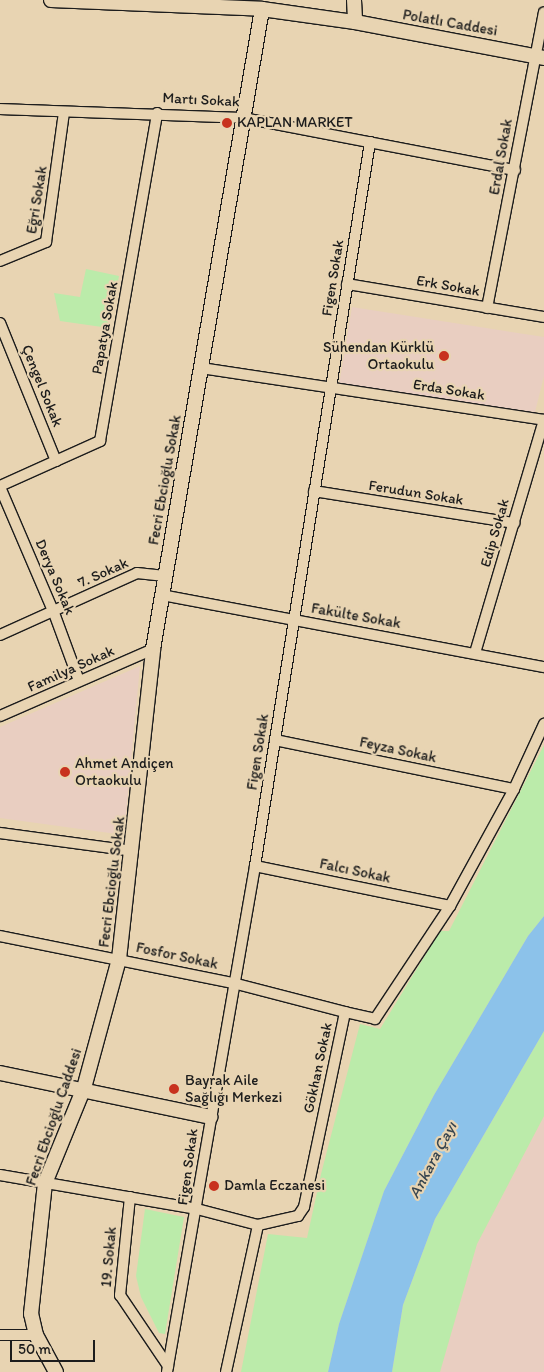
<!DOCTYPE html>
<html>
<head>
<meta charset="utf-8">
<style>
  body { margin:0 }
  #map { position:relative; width:544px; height:1372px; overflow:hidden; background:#e8d4b2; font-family:Itim,sans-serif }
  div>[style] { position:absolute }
  .built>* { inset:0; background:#e9cec1 }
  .green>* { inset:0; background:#bbebaa }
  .water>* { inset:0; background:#8cc2ea }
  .roads { filter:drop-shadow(1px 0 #1c1c1c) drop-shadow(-1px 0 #1c1c1c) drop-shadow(0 1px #1c1c1c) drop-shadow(0 -1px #1c1c1c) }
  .street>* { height:10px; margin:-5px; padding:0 5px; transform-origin:5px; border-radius:5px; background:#e8d4b2 }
  .secondary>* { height:14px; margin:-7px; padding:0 7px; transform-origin:7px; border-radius:7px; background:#e8d4b2 }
  .dots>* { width:14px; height:14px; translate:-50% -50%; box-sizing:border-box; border:2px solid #e8d4b2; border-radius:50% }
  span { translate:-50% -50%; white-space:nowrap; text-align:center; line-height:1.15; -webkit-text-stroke:4.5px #e8d4b2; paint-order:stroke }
  .street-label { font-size:15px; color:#1c1c1c }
  .poi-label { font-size:15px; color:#1c1c1c }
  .left { translate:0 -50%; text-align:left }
  .right { translate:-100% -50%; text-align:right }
  .water-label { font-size:16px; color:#384650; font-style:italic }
  .scale { position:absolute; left:10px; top:1340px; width:85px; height:22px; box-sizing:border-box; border:2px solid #1c1c1c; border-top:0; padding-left:6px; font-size:15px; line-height:18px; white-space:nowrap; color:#1c1c1c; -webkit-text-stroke:4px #e8d4b2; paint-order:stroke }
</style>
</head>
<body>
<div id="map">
  <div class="built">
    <i style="clip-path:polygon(352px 307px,544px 337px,544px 376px,535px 412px,339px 385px)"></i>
    <i style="clip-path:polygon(140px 666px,124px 835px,0 818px,0 727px)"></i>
    <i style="clip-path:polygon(544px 1116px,544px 1372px,440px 1372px,477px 1244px)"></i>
  </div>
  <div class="green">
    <i style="clip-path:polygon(86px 269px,119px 276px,109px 328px,60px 321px,54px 293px,80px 297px)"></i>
    <i style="clip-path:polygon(544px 745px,544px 916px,528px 936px,434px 1095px,384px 1191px,339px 1324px,328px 1372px,241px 1372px,268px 1234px,307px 1238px,321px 1174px,360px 1024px,380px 1029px,440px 931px,449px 931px)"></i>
    <i style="clip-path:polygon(544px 1031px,544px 1116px,477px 1244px,440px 1372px,392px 1372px,403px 1305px,435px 1219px)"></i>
    <i style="clip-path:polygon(145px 1209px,184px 1217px,165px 1334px,159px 1333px,141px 1297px,136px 1276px)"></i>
  </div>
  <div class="water">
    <i style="clip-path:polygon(544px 916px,544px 1031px,435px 1219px,403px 1305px,392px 1372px,328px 1372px,339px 1324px,384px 1191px,434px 1095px,528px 936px)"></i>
  </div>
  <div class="roads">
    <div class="street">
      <i style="left:0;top:109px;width:244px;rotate:2.1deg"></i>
      <i style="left:244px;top:118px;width:276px;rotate:10.9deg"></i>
      <i style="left:0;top:261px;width:50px;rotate:-22.4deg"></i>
      <i style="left:46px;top:242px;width:130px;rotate:-82.1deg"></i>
      <i style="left:347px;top:284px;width:200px;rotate:9.5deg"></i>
      <i style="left:487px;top:308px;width:301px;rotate:-79.1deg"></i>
      <i style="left:0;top:323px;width:149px;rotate:67.9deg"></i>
      <i style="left:201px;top:368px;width:347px;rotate:8.6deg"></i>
      <i style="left:0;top:486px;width:110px;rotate:-24.2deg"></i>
      <i style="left:100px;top:441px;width:333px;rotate:-80.1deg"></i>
      <i style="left:0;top:487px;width:137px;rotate:66.8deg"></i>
      <i style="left:54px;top:613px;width:72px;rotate:69.8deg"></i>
      <i style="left:314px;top:491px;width:203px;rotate:9.1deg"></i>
      <i style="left:162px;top:595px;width:389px;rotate:10.7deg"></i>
      <i style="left:0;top:635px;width:150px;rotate:-24.3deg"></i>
      <i style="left:137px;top:573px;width:28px;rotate:6deg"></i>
      <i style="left:475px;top:653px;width:243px;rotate:-73.5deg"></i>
      <i style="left:0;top:716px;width:167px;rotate:-23.6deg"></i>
      <i style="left:275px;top:740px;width:244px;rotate:11.6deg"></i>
      <i style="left:0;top:833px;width:134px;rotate:7.7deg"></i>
      <i style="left:255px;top:866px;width:199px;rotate:11.6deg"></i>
      <i style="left:0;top:936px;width:238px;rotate:11.4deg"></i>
      <i style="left:233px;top:983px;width:116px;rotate:14.5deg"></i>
      <i style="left:0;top:1175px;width:200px;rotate:9.8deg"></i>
      <i style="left:197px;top:1209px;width:63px;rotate:14.7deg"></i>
      <i style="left:130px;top:1197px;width:99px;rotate:95.8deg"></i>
      <i style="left:120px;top:1295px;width:86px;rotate:55.9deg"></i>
      <i style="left:0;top:1335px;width:36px"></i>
      <i style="left:167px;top:1372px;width:514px;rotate:-80.13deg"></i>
      <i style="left:255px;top:866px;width:733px;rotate:-80.97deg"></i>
      <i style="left:226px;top:1372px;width:150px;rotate:-77.7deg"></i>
      <i style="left:258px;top:1225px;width:41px;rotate:-12.7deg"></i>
      <i style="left:298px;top:1216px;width:11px;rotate:-56deg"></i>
      <i style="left:304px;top:1207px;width:199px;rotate:-78.1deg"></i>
      <i style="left:345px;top:1012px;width:31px;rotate:13deg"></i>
      <i style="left:375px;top:1019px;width:136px;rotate:-56.4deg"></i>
      <i style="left:450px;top:906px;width:133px;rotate:-61.3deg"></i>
      <i style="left:514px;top:789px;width:72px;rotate:-65.2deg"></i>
    </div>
    <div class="secondary">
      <i style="left:51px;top:0;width:211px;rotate:2.4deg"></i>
      <i style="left:262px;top:9px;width:94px;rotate:8deg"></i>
      <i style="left:355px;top:22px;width:192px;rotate:10.8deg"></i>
      <i style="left:354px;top:0;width:22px;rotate:87deg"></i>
      <i style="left:0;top:1073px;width:215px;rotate:11.8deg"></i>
      <i style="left:56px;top:1372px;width:42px;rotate:-118.4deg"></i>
      <i style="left:36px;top:1335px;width:22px;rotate:-103deg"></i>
      <i style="left:31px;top:1314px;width:132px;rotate:-83.9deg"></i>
      <i style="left:45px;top:1183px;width:103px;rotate:-67.7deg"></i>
      <i style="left:84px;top:1088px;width:134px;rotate:-74.8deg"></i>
      <i style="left:119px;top:959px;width:312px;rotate:-83.7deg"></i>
      <i style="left:153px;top:649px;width:649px;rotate:-80.33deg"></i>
    </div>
  </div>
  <div class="dots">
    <i style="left:227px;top:123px;background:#c8321e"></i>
    <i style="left:444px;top:356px;background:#c8321e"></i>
    <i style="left:65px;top:772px;background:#c8321e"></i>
    <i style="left:174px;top:1089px;background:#c8321e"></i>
    <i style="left:214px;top:1186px;background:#c8321e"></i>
  </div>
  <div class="street-label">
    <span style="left:450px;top:23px;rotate:10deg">Polatlı Caddesi</span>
    <span style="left:201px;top:100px;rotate:3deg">Martı Sokak</span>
    <span style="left:501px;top:157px;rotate:-80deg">Erdal Sokak</span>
    <span style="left:37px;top:200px;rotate:-81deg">Eğri Sokak</span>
    <span style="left:333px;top:278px;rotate:-81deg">Figen Sokak</span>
    <span style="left:448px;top:286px;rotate:10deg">Erk Sokak</span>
    <span style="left:105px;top:328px;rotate:-80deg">Papatya Sokak</span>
    <span style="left:42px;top:386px;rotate:68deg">Çengel Sokak</span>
    <span style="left:449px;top:390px;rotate:9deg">Erda Sokak</span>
    <span style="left:165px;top:480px;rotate:-80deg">Fecri Ebcioğlu Sokak</span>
    <span style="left:416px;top:493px;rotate:9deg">Ferudun Sokak</span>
    <span style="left:495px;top:533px;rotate:-74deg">Edip Sokak</span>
    <span style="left:103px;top:573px;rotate:-24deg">7. Sokak</span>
    <span style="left:55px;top:577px;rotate:67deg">Derya Sokak</span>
    <span style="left:356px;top:616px;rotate:10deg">Fakülte Sokak</span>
    <span style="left:71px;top:669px;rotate:-24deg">Familya Sokak</span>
    <span style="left:398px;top:750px;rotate:12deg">Feyza Sokak</span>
    <span style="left:258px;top:752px;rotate:-81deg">Figen Sokak</span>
    <span style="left:355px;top:871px;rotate:12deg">Falcı Sokak</span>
    <span style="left:112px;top:882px;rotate:-83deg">Fecri Ebcioğlu Sokak</span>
    <span style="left:177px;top:956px;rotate:12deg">Fosfor Sokak</span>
    <span style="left:318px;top:1068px;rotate:-78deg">Gökhan Sokak</span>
    <span style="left:54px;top:1117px;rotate:-71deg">Fecri Ebcioğlu Caddesi</span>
    <span style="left:188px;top:1167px;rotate:-82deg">Figen Sokak</span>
    <span style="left:109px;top:1257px;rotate:-85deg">19. Sokak</span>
  </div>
  <div class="poi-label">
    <span class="left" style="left:237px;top:123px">KAPLAN MARKET</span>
    <span class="right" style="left:434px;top:356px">Sühendan Kürklü<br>Ortaokulu</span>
    <span class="left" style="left:75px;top:772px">Ahmet Andiçen<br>Ortaokulu</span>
    <span class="left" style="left:185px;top:1089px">Bayrak Aile<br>Sağlığı Merkezi</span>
    <span class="left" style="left:224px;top:1186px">Damla Eczanesi</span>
  </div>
  <div class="water-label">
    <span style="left:433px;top:1160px;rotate:-62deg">Ankara Çayı</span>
  </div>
  <div class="scale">50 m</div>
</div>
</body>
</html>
